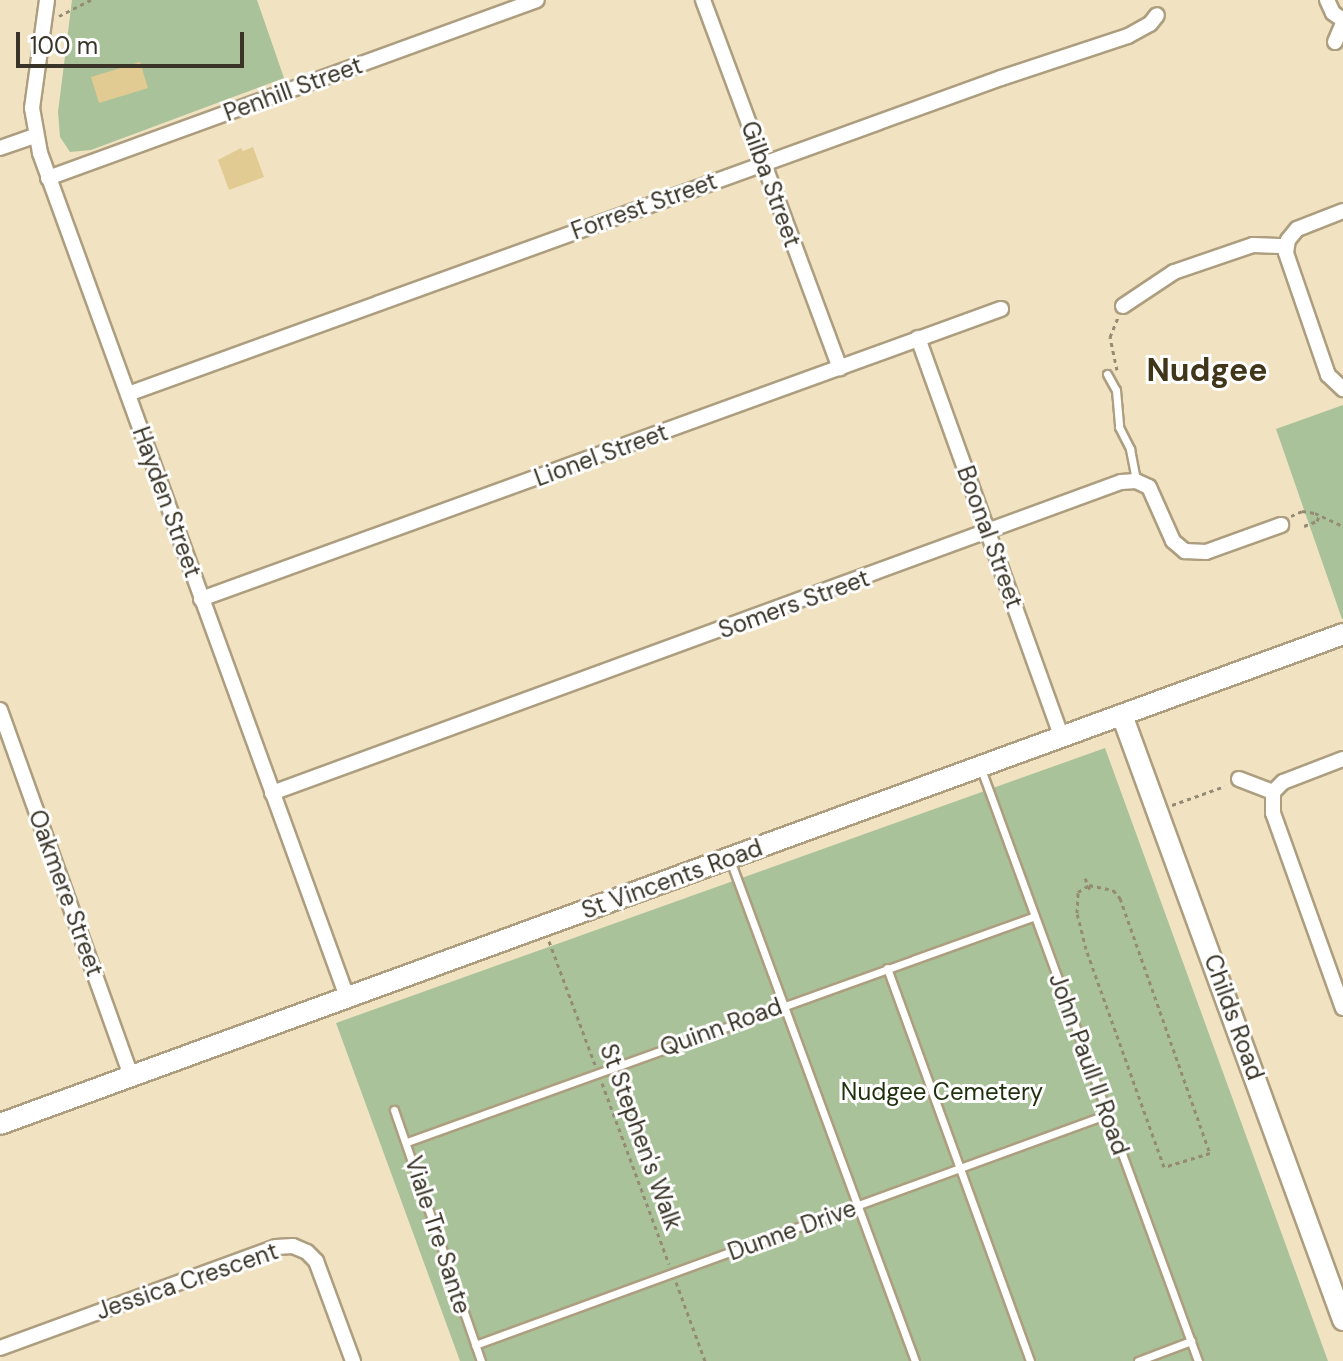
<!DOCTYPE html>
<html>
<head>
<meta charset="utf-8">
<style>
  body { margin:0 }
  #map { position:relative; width:1343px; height:1361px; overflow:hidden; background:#f1e3c2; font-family:"DM Sans",sans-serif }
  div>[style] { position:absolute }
  .green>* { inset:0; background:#aac299 }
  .building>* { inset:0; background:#e2ca93 }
  .path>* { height:3px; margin-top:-1.5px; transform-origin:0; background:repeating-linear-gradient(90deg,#948b74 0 4px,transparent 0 8px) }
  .roads { filter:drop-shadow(2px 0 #ac9e7f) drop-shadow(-2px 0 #ac9e7f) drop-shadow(0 2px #ac9e7f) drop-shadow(0 -2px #ac9e7f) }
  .lane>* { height:7px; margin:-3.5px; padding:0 3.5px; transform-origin:3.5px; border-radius:3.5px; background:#fff }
  .street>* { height:14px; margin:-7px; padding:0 7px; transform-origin:7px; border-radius:7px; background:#fff }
  .secondary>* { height:20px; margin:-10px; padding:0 10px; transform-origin:10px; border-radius:10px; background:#fff }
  span { translate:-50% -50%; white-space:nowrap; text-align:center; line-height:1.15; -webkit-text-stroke:6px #fff; paint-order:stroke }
  .street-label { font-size:24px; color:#393427 }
  .park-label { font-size:24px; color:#1e300c }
  .district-label { font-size:32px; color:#42361a; font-weight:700 }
  .scale { position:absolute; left:16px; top:32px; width:228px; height:36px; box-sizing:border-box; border:4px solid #393427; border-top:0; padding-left:10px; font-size:24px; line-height:28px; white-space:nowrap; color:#393427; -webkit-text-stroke:6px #fff; paint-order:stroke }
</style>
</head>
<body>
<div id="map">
  <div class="green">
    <i style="clip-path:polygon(72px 0,257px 0,284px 78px,91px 150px,70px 152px,60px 137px,58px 112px)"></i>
    <i style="clip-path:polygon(1343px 405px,1343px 619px,1342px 619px,1276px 429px)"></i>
    <i style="clip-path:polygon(1105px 748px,1328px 1361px,460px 1361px,336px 1023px)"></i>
  </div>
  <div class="building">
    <i style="clip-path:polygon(140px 62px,148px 88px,99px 103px,91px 77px)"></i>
    <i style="clip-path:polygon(253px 147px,264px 177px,229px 190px,218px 160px,241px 148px,243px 151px)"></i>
  </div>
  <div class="path">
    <i style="left:59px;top:16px;width:36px;rotate:-27deg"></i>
    <i style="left:1117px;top:370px;width:34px;rotate:-102deg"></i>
    <i style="left:1110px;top:337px;width:22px;rotate:-68deg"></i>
    <i style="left:1291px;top:516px;width:12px;rotate:-24deg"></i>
    <i style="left:1302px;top:511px;width:13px;rotate:9deg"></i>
    <i style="left:1315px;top:513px;width:31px;rotate:25deg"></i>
    <i style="left:1304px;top:526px;width:14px;rotate:-21deg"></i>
    <i style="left:1317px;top:521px;width:5px;rotate:-68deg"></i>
    <i style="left:1172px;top:805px;width:56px;rotate:-19.7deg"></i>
    <i style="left:1085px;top:878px;width:15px;rotate:67deg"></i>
    <i style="left:1089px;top:885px;width:25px;rotate:12deg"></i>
    <i style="left:1113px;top:890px;width:11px;rotate:49deg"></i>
    <i style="left:1120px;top:898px;width:270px;rotate:70.6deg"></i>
    <i style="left:1210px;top:1153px;width:48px;rotate:163.1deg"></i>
    <i style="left:1164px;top:1167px;width:232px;rotate:-109.7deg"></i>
    <i style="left:1086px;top:949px;width:37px;rotate:-104deg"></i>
    <i style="left:1077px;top:913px;width:21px;rotate:-87deg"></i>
    <i style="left:1078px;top:892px;width:13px;rotate:-32deg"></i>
    <i style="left:549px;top:941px;width:132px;rotate:69.6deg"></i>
    <i style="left:602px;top:1083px;width:193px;rotate:69.7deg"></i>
    <i style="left:676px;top:1282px;width:84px;rotate:69.8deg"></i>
  </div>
  <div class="roads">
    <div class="lane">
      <i style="left:1107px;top:374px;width:18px;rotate:61deg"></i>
      <i style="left:1116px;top:390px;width:37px;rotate:85deg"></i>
      <i style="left:1119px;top:427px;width:25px;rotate:63deg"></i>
      <i style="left:1130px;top:449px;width:33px;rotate:79deg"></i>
      <i style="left:981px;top:769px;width:631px;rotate:69.87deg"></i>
      <i style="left:730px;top:860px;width:534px;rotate:69.73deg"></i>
      <i style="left:887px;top:968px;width:418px;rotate:70deg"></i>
      <i style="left:394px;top:1110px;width:266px;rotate:70.9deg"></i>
      <i style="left:407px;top:1142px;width:667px;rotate:-19.79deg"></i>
      <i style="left:475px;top:1345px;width:674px;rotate:-20.05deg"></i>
      <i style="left:1138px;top:1361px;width:57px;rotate:-20.7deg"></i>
    </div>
    <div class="street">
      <i style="left:47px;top:0;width:109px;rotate:97.9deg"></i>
      <i style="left:32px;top:108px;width:46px;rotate:79.9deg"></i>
      <i style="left:40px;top:153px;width:898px;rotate:70.01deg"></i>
      <i style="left:703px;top:0;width:393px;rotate:69.6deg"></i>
      <i style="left:1327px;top:0;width:14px;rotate:65deg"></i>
      <i style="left:1333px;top:13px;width:12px;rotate:35deg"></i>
      <i style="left:1335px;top:42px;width:21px;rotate:-67deg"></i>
      <i style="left:0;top:148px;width:37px;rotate:-19deg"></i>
      <i style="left:48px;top:178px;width:520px;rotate:-20deg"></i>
      <i style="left:1343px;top:211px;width:49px;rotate:158.6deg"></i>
      <i style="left:1297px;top:229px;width:14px;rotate:129deg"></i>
      <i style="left:1288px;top:240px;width:13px;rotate:99deg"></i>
      <i style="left:1286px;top:253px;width:129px;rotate:71deg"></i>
      <i style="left:1328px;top:375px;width:21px;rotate:43deg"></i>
      <i style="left:1123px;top:306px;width:61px;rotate:-33.7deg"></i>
      <i style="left:1174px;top:272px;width:83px;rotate:-18.9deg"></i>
      <i style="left:1253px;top:245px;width:33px;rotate:2deg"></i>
      <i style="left:918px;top:338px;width:424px;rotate:70.2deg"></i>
      <i style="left:128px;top:394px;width:928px;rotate:-19.9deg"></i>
      <i style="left:1001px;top:78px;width:134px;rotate:-18.3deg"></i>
      <i style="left:1128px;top:36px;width:25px;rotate:-29deg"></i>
      <i style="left:1150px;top:24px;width:11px;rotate:-52deg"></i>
      <i style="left:201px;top:599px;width:851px;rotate:-19.93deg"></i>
      <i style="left:0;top:710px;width:389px;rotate:70.3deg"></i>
      <i style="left:1239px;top:779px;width:36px;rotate:21deg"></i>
      <i style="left:1273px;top:792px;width:21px;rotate:90deg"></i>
      <i style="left:1273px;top:813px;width:207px;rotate:70.3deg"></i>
      <i style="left:1273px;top:792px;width:14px;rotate:-45deg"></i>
      <i style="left:1283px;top:782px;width:64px;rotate:-21deg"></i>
      <i style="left:272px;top:793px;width:904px;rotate:-20.12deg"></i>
      <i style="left:1121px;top:482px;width:15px;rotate:-4deg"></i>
      <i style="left:1136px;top:481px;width:14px;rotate:25deg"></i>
      <i style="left:1149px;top:487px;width:59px;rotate:66deg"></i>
      <i style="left:1173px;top:541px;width:16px;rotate:40deg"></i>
      <i style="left:1185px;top:551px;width:21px;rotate:3deg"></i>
      <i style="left:1206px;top:552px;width:80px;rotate:-19.8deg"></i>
      <i style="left:0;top:1348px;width:294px;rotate:-20.1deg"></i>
      <i style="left:276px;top:1247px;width:17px;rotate:-3deg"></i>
      <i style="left:293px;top:1246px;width:15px;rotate:23deg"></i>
      <i style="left:307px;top:1252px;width:13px;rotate:45deg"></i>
      <i style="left:316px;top:1261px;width:107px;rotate:69.7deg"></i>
    </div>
    <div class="secondary">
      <i style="left:1122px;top:715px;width:644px;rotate:69.93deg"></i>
      <i style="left:0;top:1124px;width:1430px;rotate:-20.04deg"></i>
    </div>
  </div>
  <div class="street-label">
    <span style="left:293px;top:89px;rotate:-20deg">Penhill Street</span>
    <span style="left:771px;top:184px;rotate:70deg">Gilba Street</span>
    <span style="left:644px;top:206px;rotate:-20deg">Forrest Street</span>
    <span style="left:601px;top:455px;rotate:-20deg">Lionel Street</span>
    <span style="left:167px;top:502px;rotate:70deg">Hayden Street</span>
    <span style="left:990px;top:537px;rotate:70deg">Boonal Street</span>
    <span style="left:794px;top:604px;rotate:-20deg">Somers Street</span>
    <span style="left:672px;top:879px;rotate:-20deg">St Vincents Road</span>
    <span style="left:66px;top:893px;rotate:70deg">Oakmere Street</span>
    <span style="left:1234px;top:1017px;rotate:70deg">Childs Road</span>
    <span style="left:721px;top:1027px;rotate:-20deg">Quinn Road</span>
    <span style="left:1089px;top:1064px;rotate:70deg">John Paull II Road</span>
    <span style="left:641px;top:1137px;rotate:70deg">St Stephen's Walk</span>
    <span style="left:792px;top:1230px;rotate:-20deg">Dunne Drive</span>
    <span style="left:438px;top:1235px;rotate:72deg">Viale Tre Sante</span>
    <span style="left:187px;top:1281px;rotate:-19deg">Jessica Crescent</span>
  </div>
  <div class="park-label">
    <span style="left:942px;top:1092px">Nudgee Cemetery</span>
  </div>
  <div class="district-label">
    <span style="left:1207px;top:370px">Nudgee</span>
  </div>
  <div class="scale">100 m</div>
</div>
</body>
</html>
